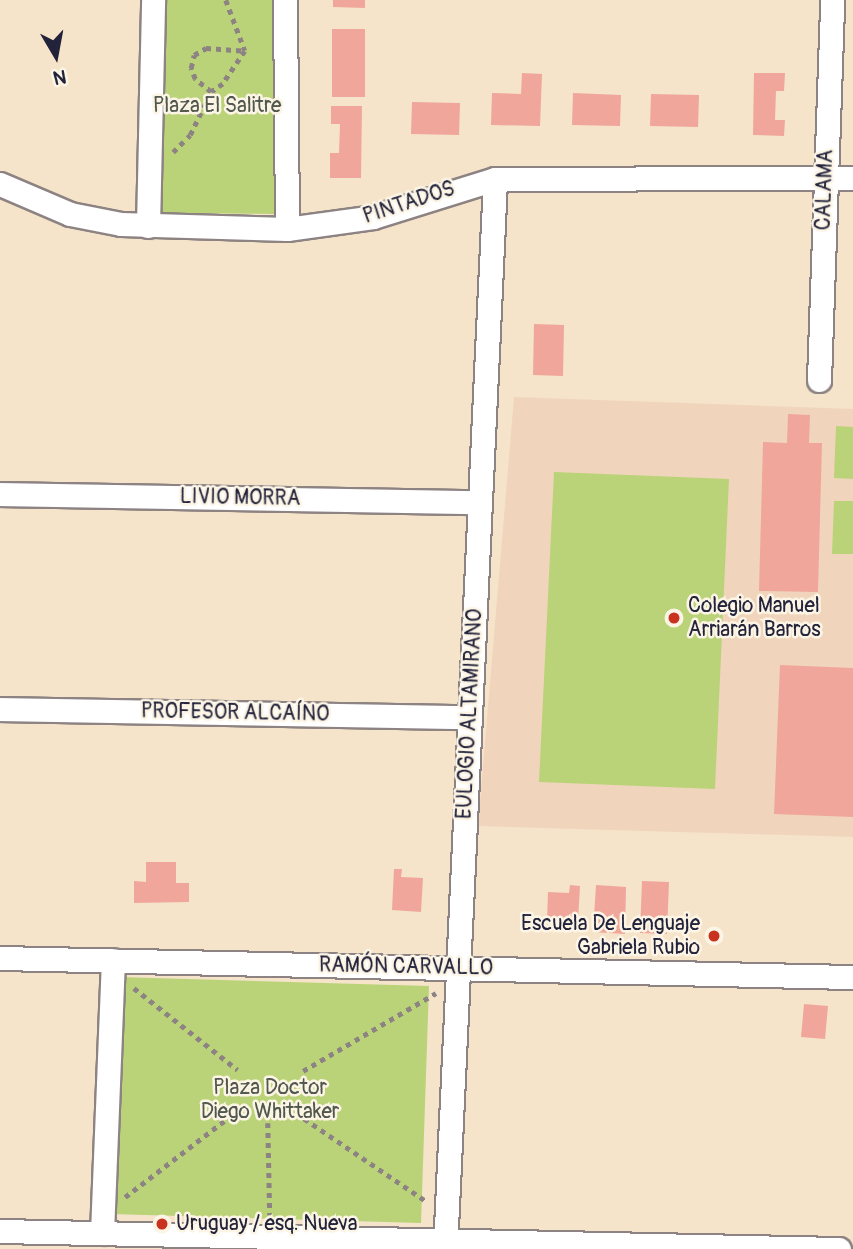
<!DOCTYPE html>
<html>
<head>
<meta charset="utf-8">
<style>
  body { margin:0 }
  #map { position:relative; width:853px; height:1249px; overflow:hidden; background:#f5e4ca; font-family:Pangolin,sans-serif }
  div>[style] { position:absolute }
  .built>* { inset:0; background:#f0d5bc }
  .green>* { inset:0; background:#bad378 }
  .building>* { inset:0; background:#f0a69b }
  .path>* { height:4.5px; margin-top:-2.25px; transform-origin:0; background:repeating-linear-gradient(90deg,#8c8382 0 5px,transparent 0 10px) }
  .roads { filter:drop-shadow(2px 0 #8c8382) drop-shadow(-2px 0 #8c8382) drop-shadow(0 2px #8c8382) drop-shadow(0 -2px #8c8382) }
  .street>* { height:23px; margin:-11.5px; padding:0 11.5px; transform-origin:11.5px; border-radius:11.5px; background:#fff }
  .dots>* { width:19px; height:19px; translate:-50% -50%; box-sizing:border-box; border:4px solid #fcf5e5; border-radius:50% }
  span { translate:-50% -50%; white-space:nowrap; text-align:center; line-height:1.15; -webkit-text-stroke:5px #fcf5e5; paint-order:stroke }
  .park-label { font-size:21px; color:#50574d }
  .street-label { font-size:21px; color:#22223b }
  .poi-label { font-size:21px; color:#22223b }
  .left { translate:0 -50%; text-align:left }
  .right { translate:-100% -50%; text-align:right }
  .north { position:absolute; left:21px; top:21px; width:70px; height:70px; -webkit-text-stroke:5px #fcf5e5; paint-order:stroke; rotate:170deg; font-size:19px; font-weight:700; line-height:28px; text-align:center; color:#22223b }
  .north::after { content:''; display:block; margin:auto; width:24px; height:32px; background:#22223b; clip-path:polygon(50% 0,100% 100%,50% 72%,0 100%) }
</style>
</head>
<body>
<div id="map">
  <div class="built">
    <i style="clip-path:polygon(514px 397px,853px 409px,853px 837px,478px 826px)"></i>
  </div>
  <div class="green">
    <i style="clip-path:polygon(161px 0,276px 0,274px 214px,159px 213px)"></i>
    <i style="clip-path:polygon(836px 426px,853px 427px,853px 479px,834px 478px)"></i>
    <i style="clip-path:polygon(554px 472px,729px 479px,715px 789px,539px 782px)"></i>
    <i style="clip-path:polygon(834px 501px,853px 501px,853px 554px,832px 554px)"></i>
    <i style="clip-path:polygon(118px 977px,429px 986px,421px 1223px,111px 1214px)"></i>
  </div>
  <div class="building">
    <i style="clip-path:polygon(333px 0,365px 0,365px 8px,333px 7px)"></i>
    <i style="clip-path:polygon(332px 29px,365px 29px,365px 97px,332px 97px)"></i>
    <i style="clip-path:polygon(522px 73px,542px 74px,540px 126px,491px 125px,492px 93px,521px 94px)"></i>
    <i style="clip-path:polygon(754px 73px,785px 73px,784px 91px,776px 91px,775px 120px,785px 120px,784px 136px,753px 135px)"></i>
    <i style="clip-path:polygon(573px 93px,621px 95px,620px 126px,572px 125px)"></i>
    <i style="clip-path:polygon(651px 94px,699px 95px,698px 127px,650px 126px)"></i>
    <i style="clip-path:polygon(412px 102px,460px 103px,459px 135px,411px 134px)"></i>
    <i style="clip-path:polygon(331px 106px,362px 106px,361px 178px,330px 178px,330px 153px,339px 153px,340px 124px,331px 124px)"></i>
    <i style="clip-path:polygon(534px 324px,564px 325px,563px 376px,533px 375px)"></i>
    <i style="clip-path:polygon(788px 414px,810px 415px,809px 443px,822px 443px,818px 592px,759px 591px,763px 442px,787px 443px)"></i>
    <i style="clip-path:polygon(780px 665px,853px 668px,853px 817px,774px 814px)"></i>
    <i style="clip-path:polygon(146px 862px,176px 862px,176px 883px,189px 883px,189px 902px,134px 903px,134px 881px,146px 882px)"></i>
    <i style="clip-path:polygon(394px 869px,402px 869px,401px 877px,423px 878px,421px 912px,392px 910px)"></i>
    <i style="clip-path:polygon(642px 881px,669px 882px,667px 934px,640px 933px)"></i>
    <i style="clip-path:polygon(570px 885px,580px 886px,578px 921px,547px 920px,548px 892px,569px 893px)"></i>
    <i style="clip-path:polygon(596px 885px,626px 887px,625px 934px,593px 932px)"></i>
    <i style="clip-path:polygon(804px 1004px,828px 1006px,825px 1039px,801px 1037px)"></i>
  </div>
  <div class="path">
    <i style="left:226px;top:0;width:54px;rotate:69.6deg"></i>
    <i style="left:206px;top:48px;width:39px;rotate:4deg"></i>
    <i style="left:245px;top:51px;width:40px;rotate:124deg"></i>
    <i style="left:223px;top:84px;width:14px;rotate:146deg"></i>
    <i style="left:211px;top:92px;width:21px;rotate:-141deg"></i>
    <i style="left:195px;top:79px;width:12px;rotate:-110deg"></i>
    <i style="left:191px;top:68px;width:13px;rotate:-77deg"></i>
    <i style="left:194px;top:55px;width:14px;rotate:-30deg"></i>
    <i style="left:173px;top:152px;width:24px;rotate:-45deg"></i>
    <i style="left:190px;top:135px;width:48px;rotate:-64deg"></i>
    <i style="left:134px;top:988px;width:132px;rotate:38.3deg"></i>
    <i style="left:303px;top:1071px;width:154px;rotate:-30.4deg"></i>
    <i style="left:296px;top:1113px;width:157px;rotate:34.1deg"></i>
    <i style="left:268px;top:1123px;width:92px;rotate:88.8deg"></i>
    <i style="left:125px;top:1197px;width:146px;rotate:-37.5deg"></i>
  </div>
  <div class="roads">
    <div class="street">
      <i style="left:285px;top:0;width:229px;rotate:89.5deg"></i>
      <i style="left:0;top:184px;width:76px;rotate:23.2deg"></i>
      <i style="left:70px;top:214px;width:52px;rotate:11.1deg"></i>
      <i style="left:121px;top:224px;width:166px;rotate:1.7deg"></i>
      <i style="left:287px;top:229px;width:87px;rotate:-7.9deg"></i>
      <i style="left:373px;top:217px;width:128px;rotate:-17.3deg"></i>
      <i style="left:495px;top:179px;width:358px;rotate:-0.2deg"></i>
      <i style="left:148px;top:226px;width:226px;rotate:-88.7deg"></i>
      <i style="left:819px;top:380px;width:380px;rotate:-88deg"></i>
      <i style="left:0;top:494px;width:480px;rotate:1deg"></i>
      <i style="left:0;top:709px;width:470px;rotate:1deg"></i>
      <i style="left:0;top:958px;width:853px;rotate:1.28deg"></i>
      <i style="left:0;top:1231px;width:839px;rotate:1.23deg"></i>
      <i style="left:102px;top:1233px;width:273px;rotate:-87.7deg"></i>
      <i style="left:445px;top:1249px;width:1071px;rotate:-87.32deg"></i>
    </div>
  </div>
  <div class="dots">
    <i style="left:674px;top:618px;background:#c8321e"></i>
    <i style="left:714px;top:936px;background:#c8321e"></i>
    <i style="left:162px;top:1224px;background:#c8321e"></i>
  </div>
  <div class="park-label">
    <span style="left:217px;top:106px">Plaza El Salitre</span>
    <span style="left:270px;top:1100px">Plaza Doctor<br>Diego Whittaker</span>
  </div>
  <div class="street-label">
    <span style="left:825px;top:190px;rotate:-88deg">CALAMA</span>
    <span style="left:409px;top:203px;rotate:-18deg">PINTADOS</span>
    <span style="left:240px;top:498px;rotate:1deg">LIVIO MORRA</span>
    <span style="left:235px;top:713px;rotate:1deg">PROFESOR ALCAÍNO</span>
    <span style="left:470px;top:714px;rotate:-87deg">EULOGIO ALTAMIRANO</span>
    <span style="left:406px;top:967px;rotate:1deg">RAMÓN CARVALLO</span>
  </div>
  <div class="poi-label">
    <span class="left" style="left:688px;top:618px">Colegio Manuel<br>Arriarán Barros</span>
    <span class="right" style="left:700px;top:936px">Escuela De Lenguaje<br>Gabriela Rubio</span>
    <span class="left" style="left:176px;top:1224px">Uruguay / esq. Nueva</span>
  </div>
  <div class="north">N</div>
</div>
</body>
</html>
